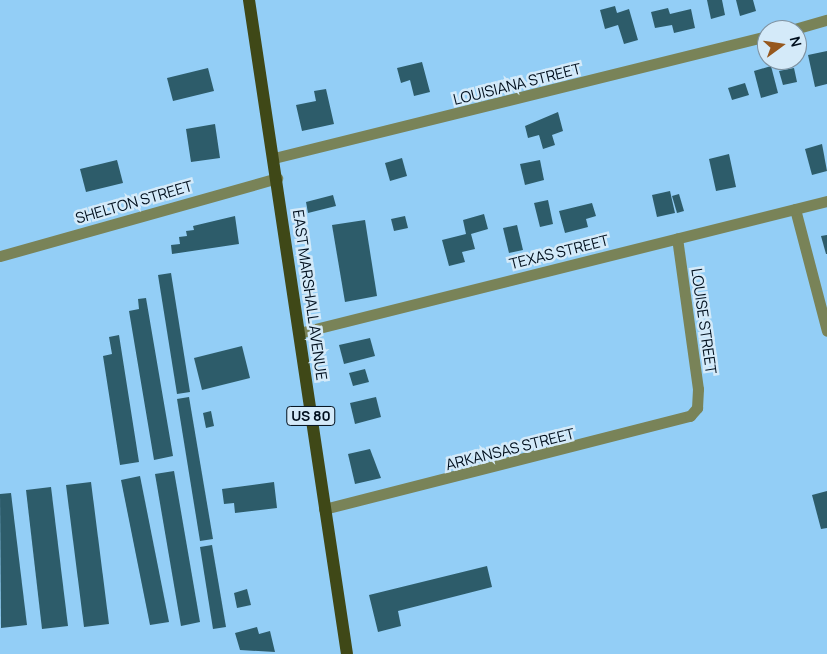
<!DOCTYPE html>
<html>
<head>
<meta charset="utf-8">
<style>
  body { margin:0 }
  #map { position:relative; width:827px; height:654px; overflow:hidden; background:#93cef6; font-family:Manrope,sans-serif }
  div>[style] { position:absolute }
  .building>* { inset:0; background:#2d5c6a }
  .street>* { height:11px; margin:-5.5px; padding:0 5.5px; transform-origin:5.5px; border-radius:5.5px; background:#798358 }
  .primary>* { height:12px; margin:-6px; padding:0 6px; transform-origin:6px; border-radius:6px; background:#3f4817 }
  span { translate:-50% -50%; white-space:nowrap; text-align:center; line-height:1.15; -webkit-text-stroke:5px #d4eaf9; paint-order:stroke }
  .shield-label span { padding:1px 4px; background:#d4eaf9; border:1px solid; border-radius:4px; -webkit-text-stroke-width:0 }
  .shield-label { font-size:14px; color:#000f1d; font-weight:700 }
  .street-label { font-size:15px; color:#000f1d }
  .north { position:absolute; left:757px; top:20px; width:50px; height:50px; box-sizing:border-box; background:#d4eaf9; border:1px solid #7f92a1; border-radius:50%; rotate:76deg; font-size:14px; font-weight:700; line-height:20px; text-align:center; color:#000f1d }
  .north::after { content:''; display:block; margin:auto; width:18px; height:22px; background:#96581e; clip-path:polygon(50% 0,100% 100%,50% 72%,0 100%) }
</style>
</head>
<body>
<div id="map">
  <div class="building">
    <i style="clip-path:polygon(707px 0,722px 0,725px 15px,711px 19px)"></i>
    <i style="clip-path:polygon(736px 0,753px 0,756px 11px,740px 16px)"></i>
    <i style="clip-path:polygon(615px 6px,617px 13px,629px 9px,638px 40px,624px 44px,618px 25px,605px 29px,600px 10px)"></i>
    <i style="clip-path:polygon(668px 8px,670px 14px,691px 9px,695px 28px,674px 33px,672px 25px,655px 28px,651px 12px)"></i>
    <i style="clip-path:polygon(827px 51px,827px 84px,815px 87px,808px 55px)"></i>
    <i style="clip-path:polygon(422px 62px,430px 92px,414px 96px,410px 80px,401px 83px,397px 68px)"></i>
    <i style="clip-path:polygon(771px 66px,778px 93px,761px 98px,754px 71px)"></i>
    <i style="clip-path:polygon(208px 68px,214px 91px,173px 101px,167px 78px)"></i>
    <i style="clip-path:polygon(794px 68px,797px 82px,783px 85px,779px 71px)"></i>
    <i style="clip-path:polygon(745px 83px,749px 95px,732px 100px,728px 88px)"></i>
    <i style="clip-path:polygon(326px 89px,334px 124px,302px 131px,296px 105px,316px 101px,314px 91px)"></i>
    <i style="clip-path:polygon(558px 112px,563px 131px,552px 135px,555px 145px,543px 149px,539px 135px,528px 138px,525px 126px)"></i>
    <i style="clip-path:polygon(215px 124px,220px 158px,191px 162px,186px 129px)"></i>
    <i style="clip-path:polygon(822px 144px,827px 171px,812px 175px,805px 149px)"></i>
    <i style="clip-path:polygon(729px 154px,736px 187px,716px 191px,709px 159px)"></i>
    <i style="clip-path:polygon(402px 158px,407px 176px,390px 181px,385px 163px)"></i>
    <i style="clip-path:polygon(117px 160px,123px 183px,86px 192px,80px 169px)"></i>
    <i style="clip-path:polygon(540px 160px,544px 180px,525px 185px,520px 164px)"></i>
    <i style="clip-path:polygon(670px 191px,675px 213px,657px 217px,652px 195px)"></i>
    <i style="clip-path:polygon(679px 194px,684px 211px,677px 213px,672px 196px)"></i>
    <i style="clip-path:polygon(333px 195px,336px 206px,308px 213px,306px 202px)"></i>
    <i style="clip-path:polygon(548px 200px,553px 224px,540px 227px,534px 203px)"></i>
    <i style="clip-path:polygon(592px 203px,596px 216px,586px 219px,588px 227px,565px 233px,559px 211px)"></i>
    <i style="clip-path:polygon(484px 214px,488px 229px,471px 234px,475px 249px,462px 252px,465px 262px,449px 266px,442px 240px,466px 234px,463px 220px)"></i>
    <i style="clip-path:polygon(235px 216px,239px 244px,172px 254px,171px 245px,180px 244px,179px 237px,187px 236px,186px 231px,194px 230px,193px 226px)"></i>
    <i style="clip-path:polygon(405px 216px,408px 228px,394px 231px,391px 219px)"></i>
    <i style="clip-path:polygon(365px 220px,377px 296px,345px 302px,332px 225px)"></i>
    <i style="clip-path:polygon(517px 225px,523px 250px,509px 253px,503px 228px)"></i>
    <i style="clip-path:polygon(827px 235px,827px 254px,826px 254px,821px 236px)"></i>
    <i style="clip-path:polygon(171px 273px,190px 392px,177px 394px,158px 275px)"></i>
    <i style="clip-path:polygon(146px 298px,173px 456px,154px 460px,129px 311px,139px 309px,138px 299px)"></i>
    <i style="clip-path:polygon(119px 335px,139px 462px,120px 465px,103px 356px,112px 354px,109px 337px)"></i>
    <i style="clip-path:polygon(370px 338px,375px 356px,344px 364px,339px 345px)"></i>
    <i style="clip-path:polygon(242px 346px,250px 378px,202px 390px,194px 358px)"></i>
    <i style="clip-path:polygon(365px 369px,369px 382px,353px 386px,349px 373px)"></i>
    <i style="clip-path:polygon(189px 397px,213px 539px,200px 541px,177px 399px)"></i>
    <i style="clip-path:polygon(376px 397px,381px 417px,355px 424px,350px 403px)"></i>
    <i style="clip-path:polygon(211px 411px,214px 426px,206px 428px,203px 413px)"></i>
    <i style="clip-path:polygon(370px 449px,381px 478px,355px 484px,348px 454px)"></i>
    <i style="clip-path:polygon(174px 471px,200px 622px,181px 626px,155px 474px)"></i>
    <i style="clip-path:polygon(140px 476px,169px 622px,150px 625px,121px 480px)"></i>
    <i style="clip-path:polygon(91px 482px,109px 624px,84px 627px,66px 485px)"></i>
    <i style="clip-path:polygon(274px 482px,277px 508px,235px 513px,234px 503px,224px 504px,222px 489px)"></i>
    <i style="clip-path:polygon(51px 487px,68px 626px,42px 629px,26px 490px)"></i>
    <i style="clip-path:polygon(827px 491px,827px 528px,821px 529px,812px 495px)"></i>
    <i style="clip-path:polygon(11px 493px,27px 625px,1px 628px,0 494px)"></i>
    <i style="clip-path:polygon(212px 545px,226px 627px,213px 629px,200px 547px)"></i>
    <i style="clip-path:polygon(487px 566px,492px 587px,398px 611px,401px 626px,378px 632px,369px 595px)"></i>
    <i style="clip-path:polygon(247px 589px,251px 605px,237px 608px,234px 593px)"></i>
    <i style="clip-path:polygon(257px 627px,259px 634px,270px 631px,275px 652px,240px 650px,235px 633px)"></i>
  </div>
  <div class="street">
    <i style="left:791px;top:30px;width:37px;rotate:-16deg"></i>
    <i style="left:274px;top:158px;width:508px;rotate:-13.9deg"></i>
    <i style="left:795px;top:209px;width:126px;rotate:75.3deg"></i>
    <i style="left:0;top:256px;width:288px;rotate:-15.7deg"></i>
    <i style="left:299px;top:333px;width:544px;rotate:-14.04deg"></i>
    <i style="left:324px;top:509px;width:378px;rotate:-14.3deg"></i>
    <i style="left:690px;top:416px;width:11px;rotate:-49deg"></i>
    <i style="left:697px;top:408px;width:19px;rotate:-87deg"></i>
    <i style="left:698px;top:389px;width:152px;rotate:-97.9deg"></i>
  </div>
  <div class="primary">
    <i style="left:249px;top:0;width:661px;rotate:81.48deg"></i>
  </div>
  <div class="shield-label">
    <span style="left:311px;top:416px">US 80</span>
  </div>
  <div class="street-label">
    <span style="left:517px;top:84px;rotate:-14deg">LOUISIANA STREET</span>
    <span style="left:134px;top:202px;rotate:-16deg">SHELTON STREET</span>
    <span style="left:559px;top:252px;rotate:-14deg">TEXAS STREET</span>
    <span style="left:310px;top:295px;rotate:82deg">EAST MARSHALL AVENUE</span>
    <span style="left:704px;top:321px;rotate:82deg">LOUISE STREET</span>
    <span style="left:510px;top:449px;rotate:-14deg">ARKANSAS STREET</span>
  </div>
  <div class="north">N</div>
</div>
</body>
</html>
